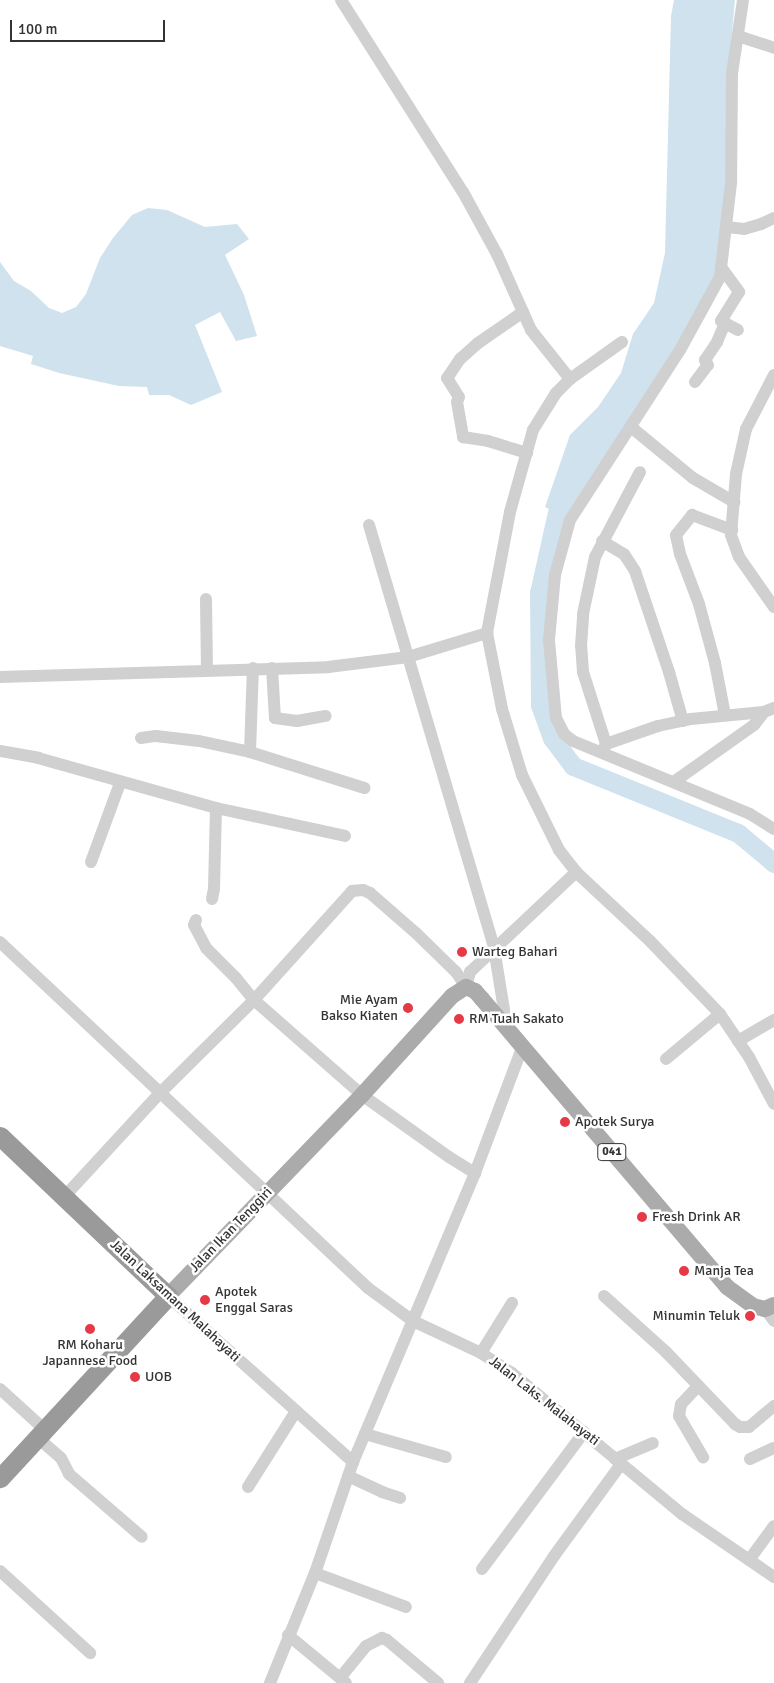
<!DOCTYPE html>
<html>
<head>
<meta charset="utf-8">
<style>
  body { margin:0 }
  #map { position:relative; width:774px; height:1683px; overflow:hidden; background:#fff; font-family:Signika,sans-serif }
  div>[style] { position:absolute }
  .water>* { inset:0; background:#cfe2ee }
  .river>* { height:19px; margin:-9.5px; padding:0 9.5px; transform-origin:9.5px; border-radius:9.5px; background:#cfe2ee }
  .minor>* { height:12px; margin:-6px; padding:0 6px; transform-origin:6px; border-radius:6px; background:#d0d0d0 }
  .major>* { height:16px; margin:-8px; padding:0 8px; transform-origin:8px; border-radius:8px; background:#ababab }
  .highway>* { height:19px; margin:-9.5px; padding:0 9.5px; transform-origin:9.5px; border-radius:9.5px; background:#9a9a9a }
  .dots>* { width:14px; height:14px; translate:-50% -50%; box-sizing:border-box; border:2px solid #fff; border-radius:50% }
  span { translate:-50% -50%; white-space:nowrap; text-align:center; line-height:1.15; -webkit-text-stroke:5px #fff; paint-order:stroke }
  .shield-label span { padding:1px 4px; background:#fff; border:1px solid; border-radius:4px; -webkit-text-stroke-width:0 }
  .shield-label { font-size:12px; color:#333; font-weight:700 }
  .poi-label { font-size:14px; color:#333 }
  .left { translate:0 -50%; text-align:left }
  .right { translate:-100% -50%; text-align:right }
  .street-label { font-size:14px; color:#333 }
  .scale { position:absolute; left:10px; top:20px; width:155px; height:22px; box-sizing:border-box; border:2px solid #333; border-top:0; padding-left:6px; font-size:15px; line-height:18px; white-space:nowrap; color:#333; -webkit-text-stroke:4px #fff; paint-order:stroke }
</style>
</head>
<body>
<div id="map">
  <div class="water">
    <i style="clip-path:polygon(674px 0,735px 0,729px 64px,730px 113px,719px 278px,568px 518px,545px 507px,570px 435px,598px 407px,621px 373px,633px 334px,654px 303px,665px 253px,671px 16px)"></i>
    <i style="clip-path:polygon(148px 208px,167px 210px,205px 227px,237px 224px,249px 239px,225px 255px,244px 295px,257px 336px,236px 341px,220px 312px,195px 325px,222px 392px,191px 405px,169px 395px,149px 395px,147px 387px,119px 386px,59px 373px,31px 364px,33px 356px,0 346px,0 262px,14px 281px,31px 291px,49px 308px,62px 313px,76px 307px,86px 294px,100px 258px,113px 238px,132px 215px)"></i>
  </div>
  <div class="river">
    <i style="left:557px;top:512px;width:83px;rotate:102.5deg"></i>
    <i style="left:539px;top:593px;width:112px;rotate:89.5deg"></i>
    <i style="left:540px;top:705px;width:35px;rotate:70deg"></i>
    <i style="left:552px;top:738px;width:35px;rotate:53deg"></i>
    <i style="left:573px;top:766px;width:178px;rotate:22.1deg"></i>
    <i style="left:738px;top:833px;width:47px;rotate:39.8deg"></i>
  </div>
  <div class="minor">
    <i style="left:341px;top:0;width:227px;rotate:57.6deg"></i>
    <i style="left:463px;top:192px;width:71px;rotate:61.3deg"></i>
    <i style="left:497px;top:254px;width:83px;rotate:65.9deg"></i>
    <i style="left:531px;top:330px;width:63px;rotate:51.5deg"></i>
    <i style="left:743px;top:0;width:75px;rotate:98.5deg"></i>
    <i style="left:732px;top:74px;width:109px;rotate:90.5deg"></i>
    <i style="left:731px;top:183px;width:95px;rotate:96.7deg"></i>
    <i style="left:720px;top:277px;width:83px;rotate:118.7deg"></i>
    <i style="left:680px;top:350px;width:202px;rotate:122.9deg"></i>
    <i style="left:570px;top:520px;width:57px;rotate:105.3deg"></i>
    <i style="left:555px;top:575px;width:65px;rotate:95.3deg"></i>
    <i style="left:549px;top:640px;width:78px;rotate:84.9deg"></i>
    <i style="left:556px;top:718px;width:18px;rotate:63deg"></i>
    <i style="left:564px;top:734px;width:11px;rotate:38deg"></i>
    <i style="left:573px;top:741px;width:191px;rotate:22.4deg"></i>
    <i style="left:750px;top:814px;width:28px;rotate:32deg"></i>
    <i style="left:738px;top:36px;width:38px;rotate:18deg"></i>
    <i style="left:726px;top:227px;width:18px;rotate:6deg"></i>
    <i style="left:744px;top:229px;width:18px;rotate:-16deg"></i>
    <i style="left:761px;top:224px;width:14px;rotate:-25deg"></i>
    <i style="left:721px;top:267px;width:31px;rotate:54deg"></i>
    <i style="left:739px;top:292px;width:34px;rotate:122deg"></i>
    <i style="left:721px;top:321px;width:19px;rotate:28deg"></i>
    <i style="left:523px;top:312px;width:55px;rotate:145.4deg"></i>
    <i style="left:478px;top:343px;width:24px;rotate:138deg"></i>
    <i style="left:460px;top:359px;width:23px;rotate:124deg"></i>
    <i style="left:447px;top:378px;width:22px;rotate:58deg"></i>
    <i style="left:459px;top:397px;width:5px;rotate:112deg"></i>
    <i style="left:457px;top:402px;width:36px;rotate:80deg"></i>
    <i style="left:463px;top:437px;width:25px;rotate:9deg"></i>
    <i style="left:488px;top:441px;width:41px;rotate:17.1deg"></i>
    <i style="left:622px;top:342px;width:64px;rotate:144.6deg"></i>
    <i style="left:570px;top:379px;width:20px;rotate:135deg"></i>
    <i style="left:556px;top:393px;width:44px;rotate:121.9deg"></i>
    <i style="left:533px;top:430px;width:85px;rotate:105.7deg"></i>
    <i style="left:510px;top:512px;width:123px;rotate:100.8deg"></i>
    <i style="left:487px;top:633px;width:77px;rotate:78.8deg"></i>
    <i style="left:502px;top:709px;width:69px;rotate:73.1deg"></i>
    <i style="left:522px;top:775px;width:84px;rotate:63.7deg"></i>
    <i style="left:559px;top:850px;width:28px;rotate:52deg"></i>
    <i style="left:576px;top:872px;width:101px;rotate:43deg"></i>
    <i style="left:650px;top:941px;width:101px;rotate:46.2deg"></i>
    <i style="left:720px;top:1014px;width:52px;rotate:56deg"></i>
    <i style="left:749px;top:1057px;width:53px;rotate:62deg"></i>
    <i style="left:774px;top:375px;width:61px;rotate:117.4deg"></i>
    <i style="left:746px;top:429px;width:46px;rotate:102.5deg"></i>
    <i style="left:736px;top:474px;width:61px;rotate:94.7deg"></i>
    <i style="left:731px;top:535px;width:23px;rotate:70deg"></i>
    <i style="left:739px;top:557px;width:61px;rotate:55deg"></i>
    <i style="left:695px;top:382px;width:21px;rotate:-53deg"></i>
    <i style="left:708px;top:365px;width:6px;rotate:-121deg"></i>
    <i style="left:705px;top:360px;width:22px;rotate:-56deg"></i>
    <i style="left:717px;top:342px;width:21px;rotate:-67deg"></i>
    <i style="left:631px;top:427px;width:80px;rotate:39.4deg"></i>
    <i style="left:693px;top:478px;width:48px;rotate:30.3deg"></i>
    <i style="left:369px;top:525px;width:441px;rotate:73.5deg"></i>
    <i style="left:494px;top:948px;width:63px;rotate:80.8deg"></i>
    <i style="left:504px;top:1010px;width:14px;rotate:94deg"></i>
    <i style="left:602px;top:541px;width:26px;rotate:31deg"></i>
    <i style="left:624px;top:554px;width:20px;rotate:57deg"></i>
    <i style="left:635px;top:571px;width:107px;rotate:71.4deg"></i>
    <i style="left:669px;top:672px;width:51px;rotate:74.1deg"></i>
    <i style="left:206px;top:599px;width:71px;rotate:89.2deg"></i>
    <i style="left:272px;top:668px;width:50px;rotate:86.6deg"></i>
    <i style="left:275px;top:718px;width:22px;rotate:8deg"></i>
    <i style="left:297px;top:721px;width:29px;rotate:-10deg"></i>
    <i style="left:0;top:677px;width:328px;rotate:-1.7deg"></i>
    <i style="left:328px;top:667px;width:81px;rotate:-7.1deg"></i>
    <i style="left:408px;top:657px;width:83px;rotate:-16.9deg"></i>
    <i style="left:725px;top:715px;width:53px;rotate:-100.9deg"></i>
    <i style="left:715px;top:663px;width:61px;rotate:-105.2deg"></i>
    <i style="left:699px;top:604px;width:53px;rotate:-110.8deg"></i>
    <i style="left:680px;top:554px;width:19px;rotate:-102deg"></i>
    <i style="left:676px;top:535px;width:26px;rotate:-51deg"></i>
    <i style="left:692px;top:515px;width:43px;rotate:20.6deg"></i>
    <i style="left:141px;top:738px;width:15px;rotate:-8deg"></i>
    <i style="left:156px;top:736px;width:43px;rotate:6.6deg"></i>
    <i style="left:199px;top:741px;width:52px;rotate:12.2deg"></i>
    <i style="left:250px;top:752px;width:120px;rotate:17.5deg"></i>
    <i style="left:606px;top:744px;width:76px;rotate:-107.7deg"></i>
    <i style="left:583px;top:672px;width:26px;rotate:-94deg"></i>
    <i style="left:581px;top:646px;width:32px;rotate:-86deg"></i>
    <i style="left:583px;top:614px;width:58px;rotate:-78.1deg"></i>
    <i style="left:595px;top:557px;width:96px;rotate:-62.1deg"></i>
    <i style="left:0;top:751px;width:39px;rotate:10deg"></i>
    <i style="left:38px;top:758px;width:185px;rotate:15.7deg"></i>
    <i style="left:216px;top:808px;width:132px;rotate:12.2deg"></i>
    <i style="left:603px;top:751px;width:8px;rotate:-67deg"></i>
    <i style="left:606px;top:744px;width:55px;rotate:-19.1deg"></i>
    <i style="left:658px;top:726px;width:34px;rotate:-12deg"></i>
    <i style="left:691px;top:719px;width:73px;rotate:-5.5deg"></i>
    <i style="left:764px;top:712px;width:11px;rotate:-22deg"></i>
    <i style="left:250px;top:752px;width:84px;rotate:-88deg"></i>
    <i style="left:675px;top:781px;width:97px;rotate:-35.3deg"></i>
    <i style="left:754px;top:725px;width:16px;rotate:-52deg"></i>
    <i style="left:91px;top:862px;width:84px;rotate:-69.8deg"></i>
    <i style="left:212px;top:899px;width:10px;rotate:-79deg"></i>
    <i style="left:214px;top:889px;width:81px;rotate:-88.6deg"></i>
    <i style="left:196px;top:920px;width:5px;rotate:112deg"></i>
    <i style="left:194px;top:925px;width:26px;rotate:62deg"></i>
    <i style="left:206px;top:948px;width:42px;rotate:45deg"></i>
    <i style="left:236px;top:978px;width:28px;rotate:51deg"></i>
    <i style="left:254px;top:1000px;width:144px;rotate:41.3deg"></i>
    <i style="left:362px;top:1095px;width:107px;rotate:35.5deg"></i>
    <i style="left:449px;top:1157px;width:31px;rotate:32deg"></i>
    <i style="left:0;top:942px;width:505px;rotate:43.24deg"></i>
    <i style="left:368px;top:1288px;width:56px;rotate:36.3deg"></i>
    <i style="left:413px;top:1321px;width:75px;rotate:25.2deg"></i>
    <i style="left:481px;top:1353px;width:37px;rotate:33deg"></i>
    <i style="left:512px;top:1373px;width:221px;rotate:39.7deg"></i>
    <i style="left:682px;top:1514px;width:112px;rotate:34.4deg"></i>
    <i style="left:466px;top:987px;width:16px;rotate:-75deg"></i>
    <i style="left:470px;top:972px;width:146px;rotate:-43.3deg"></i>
    <i style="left:738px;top:1041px;width:42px;rotate:-30.3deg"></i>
    <i style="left:666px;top:1059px;width:70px;rotate:-39.8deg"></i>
    <i style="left:64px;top:1197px;width:142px;rotate:-47.3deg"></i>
    <i style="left:160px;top:1093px;width:132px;rotate:-44.7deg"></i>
    <i style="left:254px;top:1000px;width:147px;rotate:-48deg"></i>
    <i style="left:352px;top:891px;width:11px;rotate:-5deg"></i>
    <i style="left:363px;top:890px;width:8px;rotate:23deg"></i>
    <i style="left:370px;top:893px;width:62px;rotate:41.1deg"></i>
    <i style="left:417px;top:934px;width:54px;rotate:44.3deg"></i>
    <i style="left:456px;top:972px;width:18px;rotate:56deg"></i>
    <i style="left:168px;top:1296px;width:249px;rotate:41.9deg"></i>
    <i style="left:604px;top:1296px;width:84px;rotate:42.1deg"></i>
    <i style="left:666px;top:1352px;width:100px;rotate:46.2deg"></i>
    <i style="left:735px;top:1424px;width:6px;rotate:31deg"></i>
    <i style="left:740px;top:1427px;width:9px"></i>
    <i style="left:749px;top:1427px;width:33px;rotate:-40deg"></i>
    <i style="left:765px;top:1309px;width:15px;rotate:53deg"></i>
    <i style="left:481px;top:1353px;width:59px;rotate:-58.2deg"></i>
    <i style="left:698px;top:1386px;width:25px;rotate:133deg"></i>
    <i style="left:681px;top:1404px;width:12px;rotate:99deg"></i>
    <i style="left:679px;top:1416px;width:48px;rotate:59.7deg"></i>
    <i style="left:0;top:1389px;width:61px;rotate:42.3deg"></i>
    <i style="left:365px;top:1434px;width:84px;rotate:15.9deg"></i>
    <i style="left:38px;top:1438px;width:30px;rotate:41deg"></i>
    <i style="left:61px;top:1458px;width:18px;rotate:63deg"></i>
    <i style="left:69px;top:1474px;width:96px;rotate:40.8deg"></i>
    <i style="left:615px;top:1459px;width:41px;rotate:-22.8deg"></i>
    <i style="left:750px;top:1459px;width:26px;rotate:-25deg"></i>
    <i style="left:348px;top:1476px;width:38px;rotate:25deg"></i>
    <i style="left:382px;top:1492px;width:19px;rotate:18deg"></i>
    <i style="left:248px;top:1487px;width:90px;rotate:-57.7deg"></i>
    <i style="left:749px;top:1560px;width:42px;rotate:-53.7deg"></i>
    <i style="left:482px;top:1569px;width:171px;rotate:-53.3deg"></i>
    <i style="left:0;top:1571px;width:122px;rotate:42.3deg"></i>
    <i style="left:315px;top:1573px;width:97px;rotate:20.5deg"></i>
    <i style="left:288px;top:1635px;width:75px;rotate:39.6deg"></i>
    <i style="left:340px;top:1678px;width:41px;rotate:-50.9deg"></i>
    <i style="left:366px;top:1646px;width:18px;rotate:-27deg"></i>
    <i style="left:382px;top:1638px;width:5px;rotate:22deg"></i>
    <i style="left:387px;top:1640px;width:67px;rotate:40.1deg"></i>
    <i style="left:270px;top:1683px;width:119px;rotate:-67.8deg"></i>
    <i style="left:315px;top:1573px;width:117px;rotate:-71.1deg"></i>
    <i style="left:353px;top:1462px;width:314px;rotate:-67.1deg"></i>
    <i style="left:475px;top:1173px;width:134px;rotate:-69.4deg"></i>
    <i style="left:470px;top:1683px;width:152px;rotate:-56.5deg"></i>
    <i style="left:554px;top:1556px;width:114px;rotate:-53.9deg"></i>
  </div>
  <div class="major">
    <i style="left:168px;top:1296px;width:279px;rotate:-46deg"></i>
    <i style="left:362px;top:1095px;width:134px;rotate:-47.7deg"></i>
    <i style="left:452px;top:996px;width:17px;rotate:-33deg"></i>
    <i style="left:466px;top:987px;width:10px;rotate:24deg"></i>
    <i style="left:475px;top:991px;width:11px;rotate:49deg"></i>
    <i style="left:482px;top:999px;width:378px;rotate:49.6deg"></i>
    <i style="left:727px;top:1287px;width:32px;rotate:36deg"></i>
    <i style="left:753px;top:1306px;width:12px;rotate:14deg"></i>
    <i style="left:765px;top:1309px;width:10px;rotate:-24deg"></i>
  </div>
  <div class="highway">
    <i style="left:0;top:1136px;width:232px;rotate:43.6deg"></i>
    <i style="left:168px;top:1296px;width:248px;rotate:132.7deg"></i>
  </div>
  <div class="dots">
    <i style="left:462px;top:952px;background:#e63946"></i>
    <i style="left:408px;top:1008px;background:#e63946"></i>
    <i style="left:459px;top:1019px;background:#e63946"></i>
    <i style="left:565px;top:1122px;background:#e63946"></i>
    <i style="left:642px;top:1217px;background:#e63946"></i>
    <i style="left:684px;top:1271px;background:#e63946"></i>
    <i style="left:205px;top:1300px;background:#e63946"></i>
    <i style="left:750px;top:1316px;background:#e63946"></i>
    <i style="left:90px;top:1329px;background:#e63946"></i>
    <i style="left:135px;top:1377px;background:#e63946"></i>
  </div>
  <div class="shield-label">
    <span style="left:612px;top:1152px">041</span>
  </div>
  <div class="poi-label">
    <span class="left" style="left:472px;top:952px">Warteg Bahari</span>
    <span class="right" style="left:398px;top:1008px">Mie Ayam<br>Bakso Kiaten</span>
    <span class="left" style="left:469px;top:1019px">RM Tuah Sakato</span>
    <span class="left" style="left:575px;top:1122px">Apotek Surya</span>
    <span class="left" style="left:652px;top:1217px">Fresh Drink AR</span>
    <span class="left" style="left:694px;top:1271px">Manja Tea</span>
    <span class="left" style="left:215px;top:1300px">Apotek<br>Enggal Saras</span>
    <span class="right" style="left:740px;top:1316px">Minumin Teluk</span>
    <span style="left:90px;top:1353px">RM Koharu<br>Japannese Food</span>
    <span class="left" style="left:145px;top:1377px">UOB</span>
  </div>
  <div class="street-label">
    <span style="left:231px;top:1230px;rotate:-46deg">Jalan Ikan Tenggiri</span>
    <span style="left:175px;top:1301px;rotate:43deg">Jalan Laksamana Malahayati</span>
    <span style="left:544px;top:1401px;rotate:38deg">Jalan Laks. Malahayati</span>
  </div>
  <div class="scale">100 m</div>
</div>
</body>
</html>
